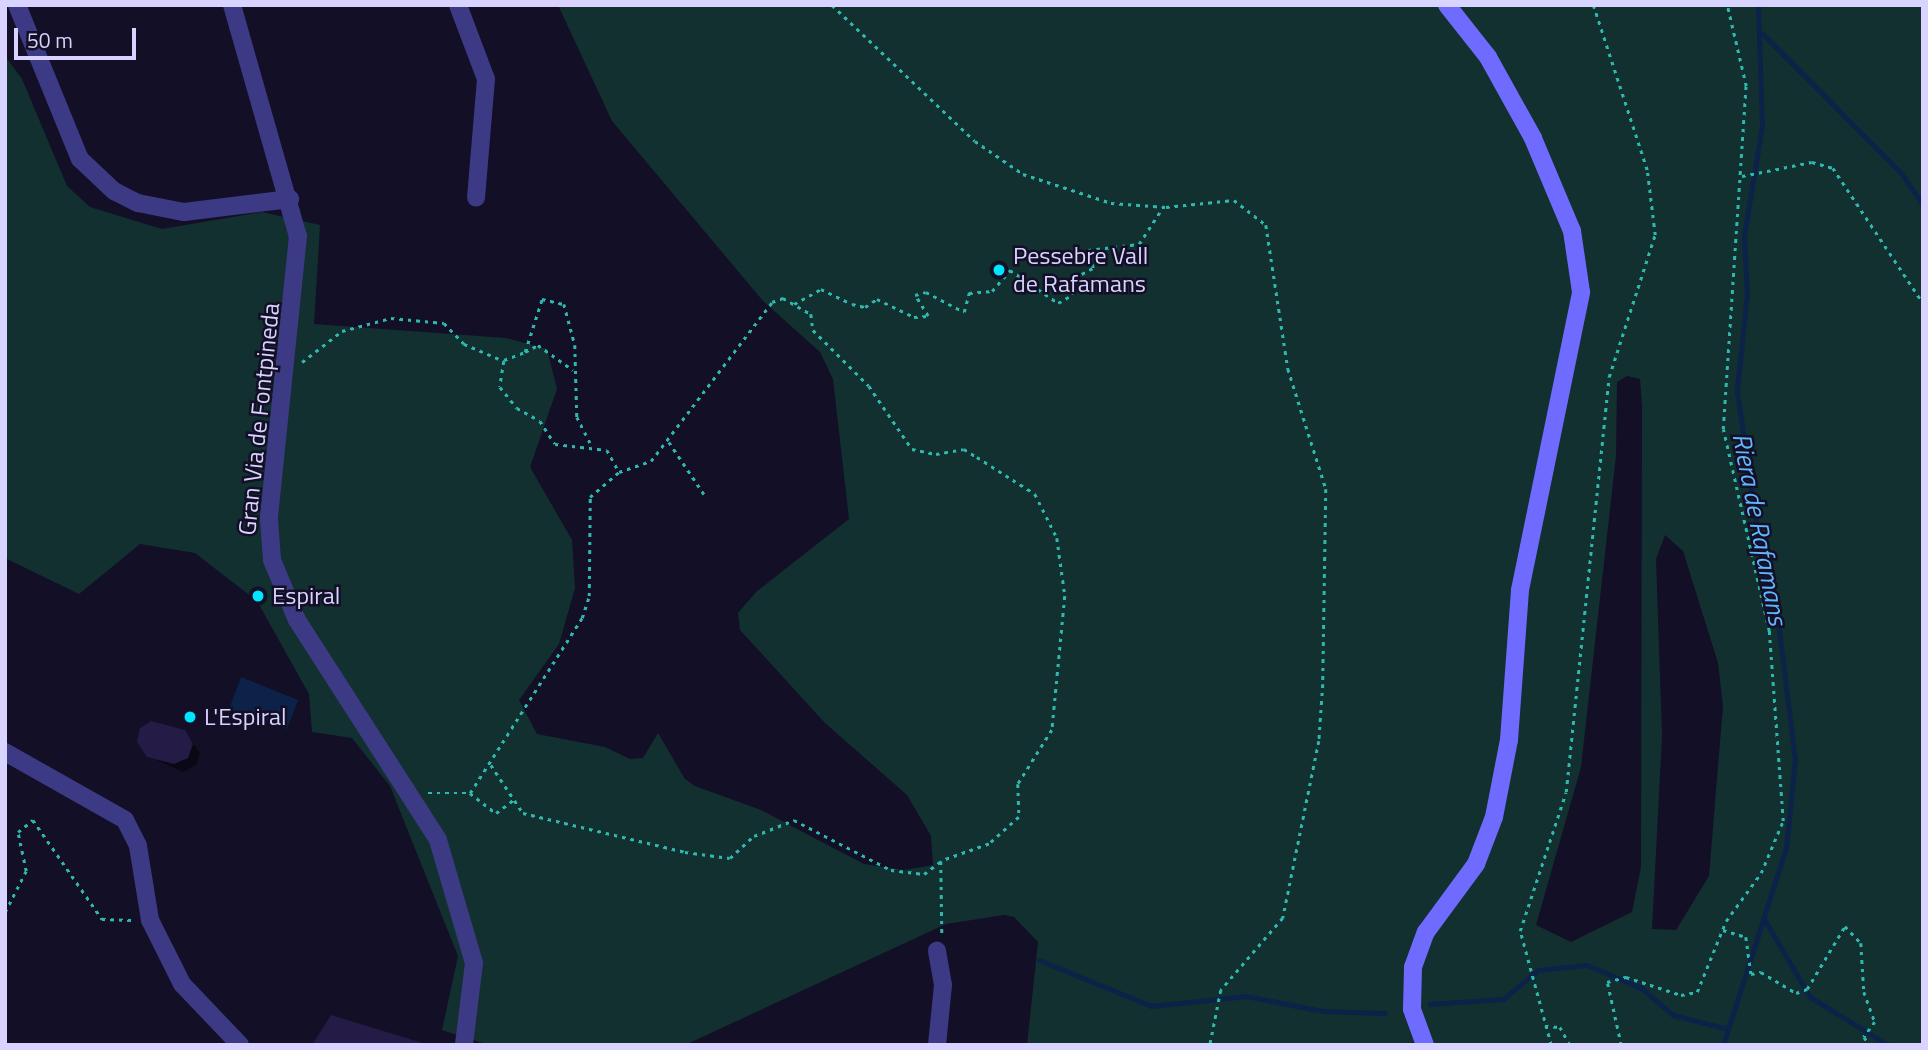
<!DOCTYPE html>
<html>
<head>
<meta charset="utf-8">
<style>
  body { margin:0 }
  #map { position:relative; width:1928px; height:1050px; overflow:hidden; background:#130f26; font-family:"Titillium Web",sans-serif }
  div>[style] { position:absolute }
  .green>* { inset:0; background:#12302f }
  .water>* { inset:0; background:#0c2248 }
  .shadow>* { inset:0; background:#0007 }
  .stream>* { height:5px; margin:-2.5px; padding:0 2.5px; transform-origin:2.5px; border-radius:2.5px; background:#0c2248 }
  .building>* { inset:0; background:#241b47 }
  .path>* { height:2.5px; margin-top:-1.25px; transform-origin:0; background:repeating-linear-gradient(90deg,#2fb8b0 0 3.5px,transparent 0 8.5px) }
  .minor>* { height:18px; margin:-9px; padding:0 9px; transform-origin:9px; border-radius:9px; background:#3d3a85 }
  .secondary>* { height:18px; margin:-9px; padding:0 9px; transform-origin:9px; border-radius:9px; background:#6f6bff }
  .dots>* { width:19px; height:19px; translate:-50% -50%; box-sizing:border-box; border:4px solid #130f26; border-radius:50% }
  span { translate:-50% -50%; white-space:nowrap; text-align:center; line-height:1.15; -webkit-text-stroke:5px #130f26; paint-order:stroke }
  .poi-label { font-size:24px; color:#d9d4ff }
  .left { translate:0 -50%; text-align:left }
  .street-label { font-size:24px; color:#d9d4ff }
  .water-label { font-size:26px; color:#62b6ff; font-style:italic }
  .frame { position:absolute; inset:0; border:7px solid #d9d4ff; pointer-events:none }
  .scale { position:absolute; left:14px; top:28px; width:122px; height:32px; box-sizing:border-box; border:4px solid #d9d4ff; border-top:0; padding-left:9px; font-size:21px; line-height:24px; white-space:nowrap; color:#d9d4ff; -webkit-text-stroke:5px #130f26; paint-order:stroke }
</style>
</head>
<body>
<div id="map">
  <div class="green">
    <i style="clip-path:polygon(evenodd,558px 5px,1923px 5px,1923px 1045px,1027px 1045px,1038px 942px,1014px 917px,1004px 915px,946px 924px,685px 1045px,489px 1045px,442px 1030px,458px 956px,390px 786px,352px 738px,312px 732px,309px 694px,257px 601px,195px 553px,140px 544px,79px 594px,5px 558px,5px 56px,22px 79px,67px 186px,90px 207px,162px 229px,262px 212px,320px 225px,314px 324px,506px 338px,547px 349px,557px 389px,530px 467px,572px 540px,575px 588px,559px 644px,519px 700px,537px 734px,605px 747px,630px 759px,643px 758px,658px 733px,685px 779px,695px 786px,761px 810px,864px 864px,904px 870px,933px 865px,931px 836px,907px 795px,825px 723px,740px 630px,738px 613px,756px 592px,849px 519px,833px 379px,820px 352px,763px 301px,612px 121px,558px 5px,1627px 376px,1640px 379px,1642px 407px,1641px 867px,1632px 912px,1571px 942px,1536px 925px,1581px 767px,1616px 456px,1617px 382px,1627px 376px,558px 5px,1665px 535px,1683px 551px,1718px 663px,1723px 706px,1709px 876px,1676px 930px,1652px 929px,1662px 736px,1656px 559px,1665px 535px)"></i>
  </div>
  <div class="water">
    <i style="clip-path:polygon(241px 677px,298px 700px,287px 729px,229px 709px)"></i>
  </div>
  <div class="shadow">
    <i style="clip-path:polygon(184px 731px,200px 753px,196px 765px,183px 772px,148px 756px)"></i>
  </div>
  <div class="stream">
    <i style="left:1763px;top:34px;width:197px;rotate:45.2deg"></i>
    <i style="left:1902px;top:174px;width:37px;rotate:56deg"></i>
    <i style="left:1764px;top:919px;width:91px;rotate:59.5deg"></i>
    <i style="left:1810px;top:997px;width:92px;rotate:31.6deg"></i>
    <i style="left:1039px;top:960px;width:121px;rotate:22.3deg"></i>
    <i style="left:1151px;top:1006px;width:96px;rotate:-6deg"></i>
    <i style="left:1246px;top:996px;width:77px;rotate:11.2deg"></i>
    <i style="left:1322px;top:1011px;width:63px;rotate:1.8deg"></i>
    <i style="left:1430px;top:1004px;width:73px;rotate:-3.9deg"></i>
    <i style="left:1503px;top:999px;width:45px;rotate:-39.6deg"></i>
    <i style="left:1538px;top:970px;width:49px;rotate:-5.8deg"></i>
    <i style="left:1587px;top:965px;width:59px;rotate:23.1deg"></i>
    <i style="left:1641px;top:988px;width:42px;rotate:40.2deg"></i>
    <i style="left:1673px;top:1015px;width:57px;rotate:14.3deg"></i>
    <i style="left:1723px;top:1045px;width:207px;rotate:-72.3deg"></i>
    <i style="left:1786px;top:848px;width:88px;rotate:-84.2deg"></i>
    <i style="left:1795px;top:760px;width:132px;rotate:-97deg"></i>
    <i style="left:1779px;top:629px;width:48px;rotate:-106.9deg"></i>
    <i style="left:1765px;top:583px;width:195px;rotate:-98.3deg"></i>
    <i style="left:1737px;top:390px;width:97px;rotate:-84.1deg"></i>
    <i style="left:1747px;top:294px;width:58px;rotate:-93deg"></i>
    <i style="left:1744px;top:236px;width:111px;rotate:-80.7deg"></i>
    <i style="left:1762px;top:126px;width:121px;rotate:-91.9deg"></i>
  </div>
  <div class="building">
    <i style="clip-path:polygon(151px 721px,185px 730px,193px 744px,188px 758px,174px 764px,147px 757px,137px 742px,140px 728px)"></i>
    <i style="clip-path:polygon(331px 1015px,426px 1044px,425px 1045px,312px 1045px)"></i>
  </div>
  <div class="path">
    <i style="left:832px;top:5px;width:197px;rotate:43.6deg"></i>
    <i style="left:975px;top:141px;width:58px;rotate:34.5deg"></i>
    <i style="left:1023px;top:174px;width:93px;rotate:18.2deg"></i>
    <i style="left:1111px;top:203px;width:55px;rotate:4.2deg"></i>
    <i style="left:1166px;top:207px;width:68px;rotate:-5.9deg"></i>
    <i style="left:1234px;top:200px;width:41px;rotate:38deg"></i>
    <i style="left:1266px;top:225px;width:146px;rotate:81.3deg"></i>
    <i style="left:1288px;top:369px;width:126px;rotate:72.4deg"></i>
    <i style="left:1326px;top:489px;width:195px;rotate:90.9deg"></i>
    <i style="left:1323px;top:684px;width:57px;rotate:94deg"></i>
    <i style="left:1319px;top:741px;width:181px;rotate:101.5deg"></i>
    <i style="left:1283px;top:918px;width:95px;rotate:130.7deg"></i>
    <i style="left:1221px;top:990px;width:56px;rotate:101.3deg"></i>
    <i style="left:1742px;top:176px;width:71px;rotate:-11.3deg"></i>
    <i style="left:1812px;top:162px;width:22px;rotate:16deg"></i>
    <i style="left:1833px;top:168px;width:162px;rotate:56.3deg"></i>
    <i style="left:794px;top:304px;width:31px;rotate:-29deg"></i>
    <i style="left:821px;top:289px;width:34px;rotate:26deg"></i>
    <i style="left:852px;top:304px;width:13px;rotate:13deg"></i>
    <i style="left:865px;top:307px;width:14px;rotate:-34deg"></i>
    <i style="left:877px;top:299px;width:41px;rotate:25.9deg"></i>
    <i style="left:914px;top:317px;width:14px;rotate:-4deg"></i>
    <i style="left:928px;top:316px;width:25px;rotate:-122deg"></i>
    <i style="left:915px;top:295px;width:11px;rotate:-15deg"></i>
    <i style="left:926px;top:292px;width:43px;rotate:27.8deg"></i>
    <i style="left:964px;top:312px;width:20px;rotate:-75deg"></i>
    <i style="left:969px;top:293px;width:23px;rotate:-5deg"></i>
    <i style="left:992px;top:291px;width:28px;rotate:-49deg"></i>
    <i style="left:1010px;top:270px;width:58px;rotate:34.5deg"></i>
    <i style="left:1058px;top:303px;width:16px;rotate:-30deg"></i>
    <i style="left:1072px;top:295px;width:17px;rotate:-83deg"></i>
    <i style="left:1074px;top:278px;width:21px;rotate:-28deg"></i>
    <i style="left:1093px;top:268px;width:19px;rotate:-106deg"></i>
    <i style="left:1088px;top:250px;width:51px;rotate:-6.7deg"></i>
    <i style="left:1139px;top:244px;width:44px;rotate:-57deg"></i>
    <i style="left:525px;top:352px;width:15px;rotate:-28deg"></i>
    <i style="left:538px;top:345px;width:43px;rotate:35.5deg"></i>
    <i style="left:504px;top:360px;width:22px;rotate:-21deg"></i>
    <i style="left:525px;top:352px;width:56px;rotate:-72.2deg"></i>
    <i style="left:542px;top:299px;width:23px;rotate:13deg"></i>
    <i style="left:564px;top:304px;width:42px;rotate:75deg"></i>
    <i style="left:575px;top:345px;width:72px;rotate:88.4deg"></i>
    <i style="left:577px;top:417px;width:34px;rotate:63deg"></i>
    <i style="left:302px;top:362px;width:51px;rotate:-37.8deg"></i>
    <i style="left:342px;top:331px;width:51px;rotate:-14.9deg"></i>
    <i style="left:391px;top:318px;width:53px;rotate:5.4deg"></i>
    <i style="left:444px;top:323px;width:29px;rotate:46deg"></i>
    <i style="left:464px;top:344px;width:43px;rotate:23deg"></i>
    <i style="left:504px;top:361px;width:26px;rotate:99deg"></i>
    <i style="left:500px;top:387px;width:27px;rotate:51deg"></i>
    <i style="left:517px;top:408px;width:26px;rotate:29deg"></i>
    <i style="left:540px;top:421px;width:27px;rotate:57deg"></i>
    <i style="left:555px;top:444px;width:52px;rotate:6.6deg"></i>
    <i style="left:607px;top:450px;width:25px;rotate:61deg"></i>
    <i style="left:669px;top:442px;width:63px;rotate:56.1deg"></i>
    <i style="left:491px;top:765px;width:58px;rotate:56.3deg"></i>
    <i style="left:523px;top:813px;width:167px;rotate:13.5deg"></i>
    <i style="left:685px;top:852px;width:45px;rotate:7.6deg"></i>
    <i style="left:730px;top:858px;width:33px;rotate:-43deg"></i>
    <i style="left:754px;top:836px;width:43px;rotate:-21.8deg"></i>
    <i style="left:794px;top:820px;width:109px;rotate:27.3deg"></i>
    <i style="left:891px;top:870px;width:33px;rotate:7deg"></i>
    <i style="left:924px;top:874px;width:21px;rotate:-37deg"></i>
    <i style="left:428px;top:793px;width:42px"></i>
    <i style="left:470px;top:793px;width:208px;rotate:-57.4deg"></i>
    <i style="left:582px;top:618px;width:23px;rotate:-72deg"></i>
    <i style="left:589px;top:596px;width:99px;rotate:-89.4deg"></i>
    <i style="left:590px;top:497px;width:38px;rotate:-41deg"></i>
    <i style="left:619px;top:472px;width:34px;rotate:-19deg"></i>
    <i style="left:651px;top:461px;width:200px;rotate:-52.7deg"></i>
    <i style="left:772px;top:302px;width:12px;rotate:-20deg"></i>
    <i style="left:783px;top:298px;width:32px;rotate:30deg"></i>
    <i style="left:811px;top:314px;width:16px;rotate:83deg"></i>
    <i style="left:813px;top:330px;width:79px;rotate:45deg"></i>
    <i style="left:869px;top:386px;width:76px;rotate:55.7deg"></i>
    <i style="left:912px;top:449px;width:25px;rotate:12deg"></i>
    <i style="left:936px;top:454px;width:28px;rotate:-10deg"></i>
    <i style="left:964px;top:449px;width:15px;rotate:32deg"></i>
    <i style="left:977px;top:457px;width:69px;rotate:32.5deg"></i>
    <i style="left:1035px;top:494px;width:49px;rotate:63.4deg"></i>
    <i style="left:1057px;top:538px;width:59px;rotate:82.1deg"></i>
    <i style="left:1065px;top:596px;width:135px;rotate:95.5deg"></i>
    <i style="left:1052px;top:730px;width:64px;rotate:122.2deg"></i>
    <i style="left:1018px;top:784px;width:33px;rotate:88deg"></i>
    <i style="left:1019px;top:817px;width:40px;rotate:138deg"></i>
    <i style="left:989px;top:844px;width:51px;rotate:160.5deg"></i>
    <i style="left:941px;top:861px;width:75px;rotate:89.2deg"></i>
    <i style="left:470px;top:793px;width:33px;rotate:38deg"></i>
    <i style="left:496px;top:813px;width:21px;rotate:-37deg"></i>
    <i style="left:5px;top:912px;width:46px;rotate:-62.9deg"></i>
    <i style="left:26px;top:871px;width:40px;rotate:-102deg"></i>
    <i style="left:18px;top:832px;width:19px;rotate:-39deg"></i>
    <i style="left:33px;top:820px;width:121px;rotate:55.1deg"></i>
    <i style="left:102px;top:919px;width:29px;rotate:2deg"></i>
    <i style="left:1723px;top:930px;width:24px;rotate:17deg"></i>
    <i style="left:1746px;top:937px;width:37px;rotate:82deg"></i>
    <i style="left:1751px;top:974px;width:10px;rotate:-11deg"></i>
    <i style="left:1761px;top:972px;width:41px;rotate:31deg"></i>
    <i style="left:1796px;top:993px;width:12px;rotate:-20deg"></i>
    <i style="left:1807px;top:989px;width:74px;rotate:-58.9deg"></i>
    <i style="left:1845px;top:926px;width:23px;rotate:47deg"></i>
    <i style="left:1861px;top:943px;width:49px;rotate:86.5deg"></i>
    <i style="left:1864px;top:992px;width:32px;rotate:70deg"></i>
    <i style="left:1875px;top:1022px;width:19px;rotate:126deg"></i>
    <i style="left:1864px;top:1037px;width:10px;rotate:53deg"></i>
    <i style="left:1545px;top:1026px;width:15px;rotate:4deg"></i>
    <i style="left:1560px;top:1027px;width:21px;rotate:61deg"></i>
    <i style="left:1551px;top:1045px;width:118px;rotate:-105.2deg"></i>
    <i style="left:1520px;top:931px;width:146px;rotate:-71.7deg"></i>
    <i style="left:1566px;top:792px;width:417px;rotate:-84.1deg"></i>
    <i style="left:1609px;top:377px;width:149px;rotate:-72.1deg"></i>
    <i style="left:1655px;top:235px;width:65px;rotate:-97deg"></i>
    <i style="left:1647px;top:170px;width:174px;rotate:-108.1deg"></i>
    <i style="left:1621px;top:1045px;width:65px;rotate:-102.5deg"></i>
    <i style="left:1607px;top:982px;width:20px;rotate:-15deg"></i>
    <i style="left:1626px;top:977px;width:58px;rotate:18.1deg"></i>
    <i style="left:1681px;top:995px;width:16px;rotate:-11deg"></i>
    <i style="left:1697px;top:992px;width:77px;rotate:-67.8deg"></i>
    <i style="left:1726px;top:921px;width:59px;rotate:-53.9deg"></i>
    <i style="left:1761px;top:873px;width:56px;rotate:-67.1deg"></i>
    <i style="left:1783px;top:821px;width:191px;rotate:-94.2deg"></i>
    <i style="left:1769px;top:631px;width:207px;rotate:-102.8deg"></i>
    <i style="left:1723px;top:429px;width:344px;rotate:-86.2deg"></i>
    <i style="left:1746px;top:86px;width:83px;rotate:-103.2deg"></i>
  </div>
  <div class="minor">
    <i style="left:17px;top:5px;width:166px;rotate:67.8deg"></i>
    <i style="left:80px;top:159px;width:47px;rotate:43.3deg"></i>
    <i style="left:114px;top:191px;width:27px;rotate:27deg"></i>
    <i style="left:138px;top:203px;width:47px;rotate:11.1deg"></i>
    <i style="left:184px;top:212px;width:107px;rotate:-7deg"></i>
    <i style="left:232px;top:5px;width:240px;rotate:74.1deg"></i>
    <i style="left:298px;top:236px;width:284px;rotate:95.9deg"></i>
    <i style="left:269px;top:519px;width:41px;rotate:85.8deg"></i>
    <i style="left:272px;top:560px;width:65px;rotate:67.4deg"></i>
    <i style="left:297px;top:620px;width:261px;rotate:57.3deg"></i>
    <i style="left:438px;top:840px;width:128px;rotate:73.7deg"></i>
    <i style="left:474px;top:963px;width:83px;rotate:97deg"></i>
    <i style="left:458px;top:5px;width:79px;rotate:69.3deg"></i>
    <i style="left:486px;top:79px;width:119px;rotate:94.8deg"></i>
    <i style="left:5px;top:752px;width:138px;rotate:29.5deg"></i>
    <i style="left:125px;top:820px;width:29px;rotate:63deg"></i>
    <i style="left:138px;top:846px;width:75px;rotate:80.8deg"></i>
    <i style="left:150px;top:920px;width:72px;rotate:63.4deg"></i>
    <i style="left:182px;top:984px;width:84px;rotate:46.4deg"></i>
    <i style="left:937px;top:1045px;width:60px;rotate:-84.3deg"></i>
    <i style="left:943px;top:985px;width:35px;rotate:-100deg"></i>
  </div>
  <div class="secondary">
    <i style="left:1425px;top:1045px;width:38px;rotate:-110deg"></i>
    <i style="left:1412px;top:1009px;width:42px;rotate:-88.6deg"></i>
    <i style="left:1413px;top:967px;width:37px;rotate:-70deg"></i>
    <i style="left:1426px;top:932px;width:84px;rotate:-53.7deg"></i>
    <i style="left:1476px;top:864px;width:50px;rotate:-69deg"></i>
    <i style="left:1494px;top:817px;width:78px;rotate:-79deg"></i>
    <i style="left:1509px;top:740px;width:150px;rotate:-85.8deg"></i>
    <i style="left:1520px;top:590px;width:304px;rotate:-78.4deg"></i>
    <i style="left:1581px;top:292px;width:62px;rotate:-98.4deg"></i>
    <i style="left:1572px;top:231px;width:101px;rotate:-112.8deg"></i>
    <i style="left:1533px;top:138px;width:93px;rotate:-119.1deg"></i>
    <i style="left:1488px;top:57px;width:66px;rotate:-128.3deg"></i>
  </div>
  <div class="dots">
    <i style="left:999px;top:270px;background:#00e5ff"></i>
    <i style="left:258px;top:596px;background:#00e5ff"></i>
    <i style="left:190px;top:717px;background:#00e5ff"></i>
  </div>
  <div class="poi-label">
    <span class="left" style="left:1013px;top:270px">Pessebre Vall<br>de Rafamans</span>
    <span class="left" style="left:272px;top:596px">Espiral</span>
    <span class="left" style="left:204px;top:717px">L'Espiral</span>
  </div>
  <div class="street-label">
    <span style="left:259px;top:419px;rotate:-84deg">Gran Via de Fontpineda</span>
  </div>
  <div class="water-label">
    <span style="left:1760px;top:529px;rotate:79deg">Riera de Rafamans</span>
  </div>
  <div class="frame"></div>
  <div class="scale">50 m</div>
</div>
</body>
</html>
